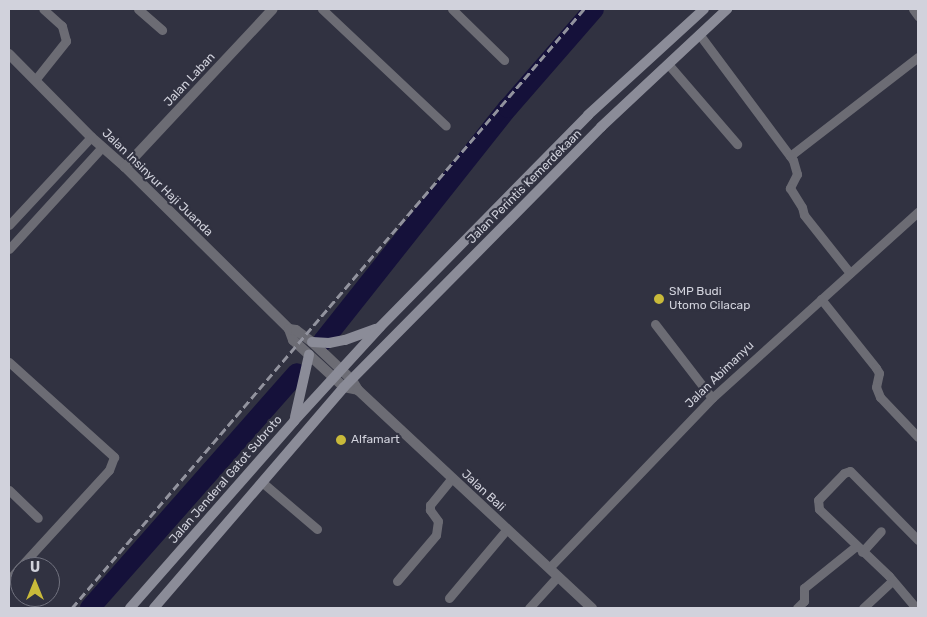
<!DOCTYPE html>
<html>
<head>
<meta charset="utf-8">
<style>
  body { margin:0 }
  #map { position:relative; width:927px; height:617px; overflow:hidden; background:#313241; font-family:Rubik,sans-serif }
  div>[style] { position:absolute }
  .river>* { height:20px; margin:-10px; padding:0 10px; transform-origin:10px; border-radius:10px; background:#15113a }
  .minor>* { height:9px; margin:-4.5px; padding:0 4.5px; transform-origin:4.5px; border-radius:4.5px; background:#6c6c74 }
  .tertiary>* { height:10px; margin:-5px; padding:0 5px; transform-origin:5px; border-radius:5px; background:#6c6c74 }
  .secondary>* { height:10px; margin:-5px; padding:0 5px; transform-origin:5px; border-radius:5px; background:#8b8c98 }
  .rail>* { height:3px; margin-top:-1.5px; transform-origin:0; background:repeating-linear-gradient(90deg,#92939e 0 8px,transparent 0 12px) }
  .dots>* { width:14px; height:14px; translate:-50% -50%; box-sizing:border-box; border:2px solid #313241; border-radius:50% }
  span { translate:-50% -50%; white-space:nowrap; text-align:center; line-height:1.15; -webkit-text-stroke:4.5px #313241; paint-order:stroke }
  .street-label { font-size:12px; color:#d1d2dc }
  .poi-label { font-size:12px; color:#d1d2dc }
  .left { translate:0 -50%; text-align:left }
  .frame { position:absolute; inset:0; border:10px solid #d1d2dc; pointer-events:none }
  .north { position:absolute; left:10px; top:557px; width:50px; height:50px; box-sizing:border-box; background:#313241; border:1px solid #71727f; border-radius:50%; rotate:0deg; font-size:14px; font-weight:700; line-height:20px; text-align:center; color:#d1d2dc }
  .north::after { content:''; display:block; margin:auto; width:18px; height:22px; background:#c9ba3a; clip-path:polygon(50% 0,100% 100%,50% 72%,0 100%) }
</style>
</head>
<body>
<div id="map">
  <div class="river">
    <i style="left:323px;top:341px;width:298px;rotate:-51.6deg"></i>
    <i style="left:508px;top:108px;width:131px;rotate:-49deg"></i>
    <i style="left:90px;top:608px;width:313px;rotate:-48.6deg"></i>
  </div>
  <div class="minor">
    <i style="left:138px;top:9px;width:32px;rotate:41deg"></i>
    <i style="left:322px;top:9px;width:170px;rotate:43.3deg"></i>
    <i style="left:452px;top:9px;width:73px;rotate:44.4deg"></i>
    <i style="left:913px;top:9px;width:9px;rotate:54deg"></i>
    <i style="left:699px;top:34px;width:157px;rotate:53.3deg"></i>
    <i style="left:793px;top:160px;width:15px;rotate:74deg"></i>
    <i style="left:797px;top:174px;width:16px;rotate:117deg"></i>
    <i style="left:790px;top:188px;width:22px;rotate:58deg"></i>
    <i style="left:802px;top:207px;width:8px;rotate:76deg"></i>
    <i style="left:804px;top:215px;width:74px;rotate:51.6deg"></i>
    <i style="left:668px;top:64px;width:106px;rotate:49.2deg"></i>
    <i style="left:35px;top:80px;width:50px;rotate:-51.5deg"></i>
    <i style="left:66px;top:41px;width:16px;rotate:-105deg"></i>
    <i style="left:62px;top:26px;width:25px;rotate:-138deg"></i>
    <i style="left:790px;top:156px;width:162px;rotate:-37.7deg"></i>
    <i style="left:9px;top:225px;width:120px;rotate:-47deg"></i>
    <i style="left:9px;top:249px;width:138px;rotate:-47.6deg"></i>
    <i style="left:821px;top:299px;width:88px;rotate:51.4deg"></i>
    <i style="left:876px;top:368px;width:6px;rotate:59deg"></i>
    <i style="left:879px;top:373px;width:14px;rotate:102deg"></i>
    <i style="left:876px;top:387px;width:11px;rotate:68deg"></i>
    <i style="left:880px;top:397px;width:55px;rotate:46.5deg"></i>
    <i style="left:655px;top:324px;width:93px;rotate:52.4deg"></i>
    <i style="left:9px;top:362px;width:142px;rotate:42.1deg"></i>
    <i style="left:114px;top:457px;width:14px;rotate:111deg"></i>
    <i style="left:109px;top:470px;width:132px;rotate:132.5deg"></i>
    <i style="left:263px;top:483px;width:71px;rotate:40.4deg"></i>
    <i style="left:9px;top:490px;width:40px;rotate:44deg"></i>
    <i style="left:862px;top:552px;width:28px;rotate:-48deg"></i>
    <i style="left:549px;top:568px;width:236px;rotate:-46.2deg"></i>
    <i style="left:712px;top:398px;width:278px;rotate:-42.1deg"></i>
    <i style="left:9px;top:580px;width:17px;rotate:-50deg"></i>
    <i style="left:397px;top:581px;width:60px;rotate:-49.7deg"></i>
    <i style="left:436px;top:535px;width:14px;rotate:-82deg"></i>
    <i style="left:438px;top:521px;width:14px;rotate:-126deg"></i>
    <i style="left:430px;top:510px;width:5px;rotate:-90deg"></i>
    <i style="left:430px;top:505px;width:35px;rotate:-51deg"></i>
    <i style="left:449px;top:598px;width:89px;rotate:-50deg"></i>
    <i style="left:529px;top:608px;width:43px;rotate:-47.8deg"></i>
    <i style="left:797px;top:608px;width:10px;rotate:-45deg"></i>
    <i style="left:804px;top:601px;width:13px;rotate:-90deg"></i>
    <i style="left:804px;top:588px;width:67px;rotate:-38.9deg"></i>
    <i style="left:863px;top:608px;width:40px;rotate:-43deg"></i>
    <i style="left:916px;top:608px;width:42px;rotate:-130.2deg"></i>
    <i style="left:889px;top:576px;width:97px;rotate:-136.3deg"></i>
    <i style="left:819px;top:509px;width:9px;rotate:-96deg"></i>
    <i style="left:818px;top:500px;width:37px;rotate:-46deg"></i>
    <i style="left:844px;top:473px;width:6px;rotate:-18deg"></i>
    <i style="left:850px;top:471px;width:97px;rotate:45.4deg"></i>
  </div>
  <div class="tertiary">
    <i style="left:9px;top:54px;width:117px;rotate:45.3deg"></i>
    <i style="left:91px;top:137px;width:45px;rotate:41.4deg"></i>
    <i style="left:125px;top:167px;width:231px;rotate:44.6deg"></i>
    <i style="left:289px;top:329px;width:12px;rotate:70deg"></i>
    <i style="left:293px;top:340px;width:69px;rotate:42.7deg"></i>
    <i style="left:344px;top:387px;width:14px;rotate:12deg"></i>
    <i style="left:125px;top:167px;width:216px;rotate:-46.9deg"></i>
    <i style="left:289px;top:329px;width:7px;rotate:8deg"></i>
    <i style="left:296px;top:330px;width:20px;rotate:37deg"></i>
    <i style="left:312px;top:342px;width:55px;rotate:43.5deg"></i>
    <i style="left:352px;top:380px;width:12px;rotate:59deg"></i>
    <i style="left:358px;top:390px;width:320px;rotate:43deg"></i>
  </div>
  <div class="secondary">
    <i style="left:312px;top:342px;width:17px;rotate:3deg"></i>
    <i style="left:329px;top:343px;width:16px;rotate:-11deg"></i>
    <i style="left:345px;top:340px;width:33px;rotate:-20deg"></i>
    <i style="left:295px;top:417px;width:64px;rotate:-77.3deg"></i>
    <i style="left:130px;top:608px;width:249px;rotate:-48.7deg"></i>
    <i style="left:294px;top:421px;width:127px;rotate:-47.5deg"></i>
    <i style="left:380px;top:327px;width:297px;rotate:-45.5deg"></i>
    <i style="left:588px;top:115px;width:157px;rotate:-42.4deg"></i>
    <i style="left:154px;top:608px;width:291px;rotate:-49.3deg"></i>
    <i style="left:344px;top:387px;width:366px;rotate:-45.3deg"></i>
    <i style="left:601px;top:127px;width:173px;rotate:-43.1deg"></i>
  </div>
  <div class="rail">
    <i style="left:72px;top:608px;width:788px;rotate:-49.48deg"></i>
  </div>
  <div class="dots">
    <i style="left:659px;top:299px;background:#c9ba3a"></i>
    <i style="left:341px;top:440px;background:#c9ba3a"></i>
  </div>
  <div class="street-label">
    <span style="left:190px;top:80px;rotate:-47deg">Jalan Laban</span>
    <span style="left:157px;top:183px;rotate:44deg">Jalan Insinyur Haji Juanda</span>
    <span style="left:525px;top:187px;rotate:-45deg">Jalan Perintis Kemerdekaan</span>
    <span style="left:720px;top:375px;rotate:-44deg">Jalan Abimanyu</span>
    <span style="left:226px;top:480px;rotate:-49deg">Jalan Jenderal Gatot Subroto</span>
    <span style="left:483px;top:491px;rotate:43deg">Jalan Bali</span>
  </div>
  <div class="poi-label">
    <span class="left" style="left:669px;top:299px">SMP Budi<br>Utomo Cilacap</span>
    <span class="left" style="left:351px;top:440px">Alfamart</span>
  </div>
  <div class="frame"></div>
  <div class="north">U</div>
</div>
</body>
</html>
